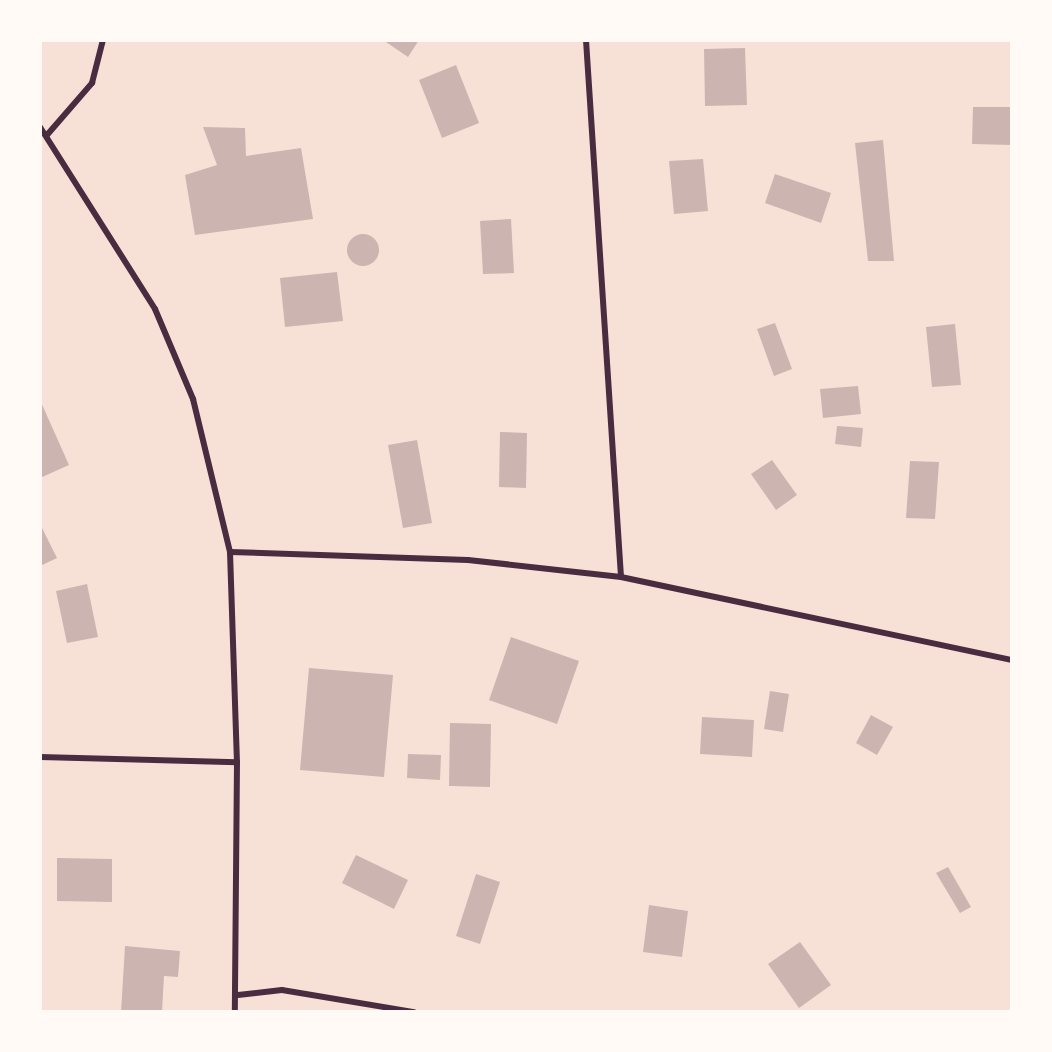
<!DOCTYPE html>
<html>
<head>
<meta charset="utf-8">
<style>
  body { margin:0 }
  #map { position:relative; width:1052px; height:1052px; overflow:hidden; background:#f7e1d7; font-family:"Asap Condensed",sans-serif }
  div>[style] { position:absolute }
  .building>* { inset:0; background:#ccb4b1 }
  .round { border-radius:50% }
  .minor>* { height:6px; margin:-3px; padding:0 3px; transform-origin:3px; border-radius:3px; background:#4a2c40 }
  span { translate:-50% -50%; white-space:nowrap; text-align:center; line-height:1.15; -webkit-text-stroke:5px #fffaf5; paint-order:stroke }
  .frame { position:absolute; inset:0; border:42px solid #fffaf5; pointer-events:none }
</style>
</head>
<body>
<div id="map">
  <div class="building">
    <i style="clip-path:polygon(383px 40px,419px 40px,408px 57px)"></i>
    <i style="clip-path:polygon(745px 48px,747px 105px,705px 106px,704px 49px)"></i>
    <i style="clip-path:polygon(456px 65px,479px 123px,442px 138px,419px 80px)"></i>
    <i style="clip-path:polygon(973px 107px,1012px 107px,1012px 145px,972px 144px)"></i>
    <i style="clip-path:polygon(203px 127px,245px 128px,246px 156px,301px 148px,313px 219px,195px 235px,185px 175px,217px 165px)"></i>
    <i style="clip-path:polygon(883px 140px,894px 261px,868px 261px,855px 143px)"></i>
    <i style="clip-path:polygon(703px 159px,708px 211px,674px 214px,669px 161px)"></i>
    <i style="clip-path:polygon(775px 174px,831px 193px,821px 223px,765px 203px)"></i>
    <i style="clip-path:polygon(511px 219px,514px 273px,483px 274px,480px 221px)"></i>
    <i class="round" style="left:347px;top:234px;width:32px;height:32px"></i>
    <i style="clip-path:polygon(337px 272px,343px 321px,285px 327px,280px 278px)"></i>
    <i style="clip-path:polygon(775px 323px,792px 369px,774px 376px,757px 329px)"></i>
    <i style="clip-path:polygon(955px 324px,961px 385px,932px 387px,926px 327px)"></i>
    <i style="clip-path:polygon(858px 386px,861px 414px,823px 418px,820px 389px)"></i>
    <i style="clip-path:polygon(40px 400px,69px 465px,40px 478px)"></i>
    <i style="clip-path:polygon(837px 426px,863px 428px,861px 447px,835px 444px)"></i>
    <i style="clip-path:polygon(500px 432px,527px 433px,526px 488px,499px 487px)"></i>
    <i style="clip-path:polygon(417px 440px,432px 523px,403px 528px,388px 445px)"></i>
    <i style="clip-path:polygon(772px 460px,797px 495px,776px 510px,751px 474px)"></i>
    <i style="clip-path:polygon(910px 461px,939px 462px,935px 519px,906px 518px)"></i>
    <i style="clip-path:polygon(42px 528px,57px 558px,40px 566px,40px 529px)"></i>
    <i style="clip-path:polygon(87px 584px,98px 637px,67px 643px,56px 591px)"></i>
    <i style="clip-path:polygon(511px 637px,579px 661px,557px 724px,489px 700px)"></i>
    <i style="clip-path:polygon(309px 668px,393px 675px,384px 777px,300px 770px)"></i>
    <i style="clip-path:polygon(770px 691px,789px 694px,783px 732px,764px 729px)"></i>
    <i style="clip-path:polygon(871px 715px,893px 727px,877px 755px,856px 743px)"></i>
    <i style="clip-path:polygon(702px 717px,754px 720px,752px 757px,700px 754px)"></i>
    <i style="clip-path:polygon(450px 723px,491px 724px,490px 787px,449px 786px)"></i>
    <i style="clip-path:polygon(408px 754px,441px 755px,440px 780px,407px 778px)"></i>
    <i style="clip-path:polygon(356px 855px,408px 880px,394px 909px,342px 883px)"></i>
    <i style="clip-path:polygon(57px 858px,112px 859px,112px 902px,57px 901px)"></i>
    <i style="clip-path:polygon(948px 867px,971px 907px,960px 913px,936px 873px)"></i>
    <i style="clip-path:polygon(476px 874px,500px 882px,480px 944px,456px 936px)"></i>
    <i style="clip-path:polygon(649px 905px,688px 911px,682px 957px,643px 952px)"></i>
    <i style="clip-path:polygon(800px 942px,831px 985px,799px 1008px,768px 964px)"></i>
    <i style="clip-path:polygon(125px 946px,180px 951px,178px 977px,164px 976px,162px 1012px,121px 1012px)"></i>
  </div>
  <div class="minor">
    <i style="left:586px;top:40px;width:538px;rotate:86.27deg"></i>
    <i style="left:40px;top:127px;width:215px;rotate:57.7deg"></i>
    <i style="left:155px;top:309px;width:98px;rotate:67.1deg"></i>
    <i style="left:193px;top:399px;width:157px;rotate:76.4deg"></i>
    <i style="left:230px;top:552px;width:210px;rotate:88.1deg"></i>
    <i style="left:237px;top:762px;width:250px;rotate:90.5deg"></i>
    <i style="left:47px;top:135px;width:69px;rotate:-49.1deg"></i>
    <i style="left:92px;top:83px;width:44px;rotate:-75.7deg"></i>
    <i style="left:230px;top:552px;width:238px;rotate:1.9deg"></i>
    <i style="left:468px;top:560px;width:154px;rotate:6.3deg"></i>
    <i style="left:621px;top:577px;width:400px;rotate:12deg"></i>
    <i style="left:40px;top:757px;width:197px;rotate:1.5deg"></i>
    <i style="left:238px;top:995px;width:44px;rotate:-6.5deg"></i>
    <i style="left:282px;top:990px;width:134px;rotate:9.5deg"></i>
  </div>
  <div class="frame"></div>
</div>
</body>
</html>
